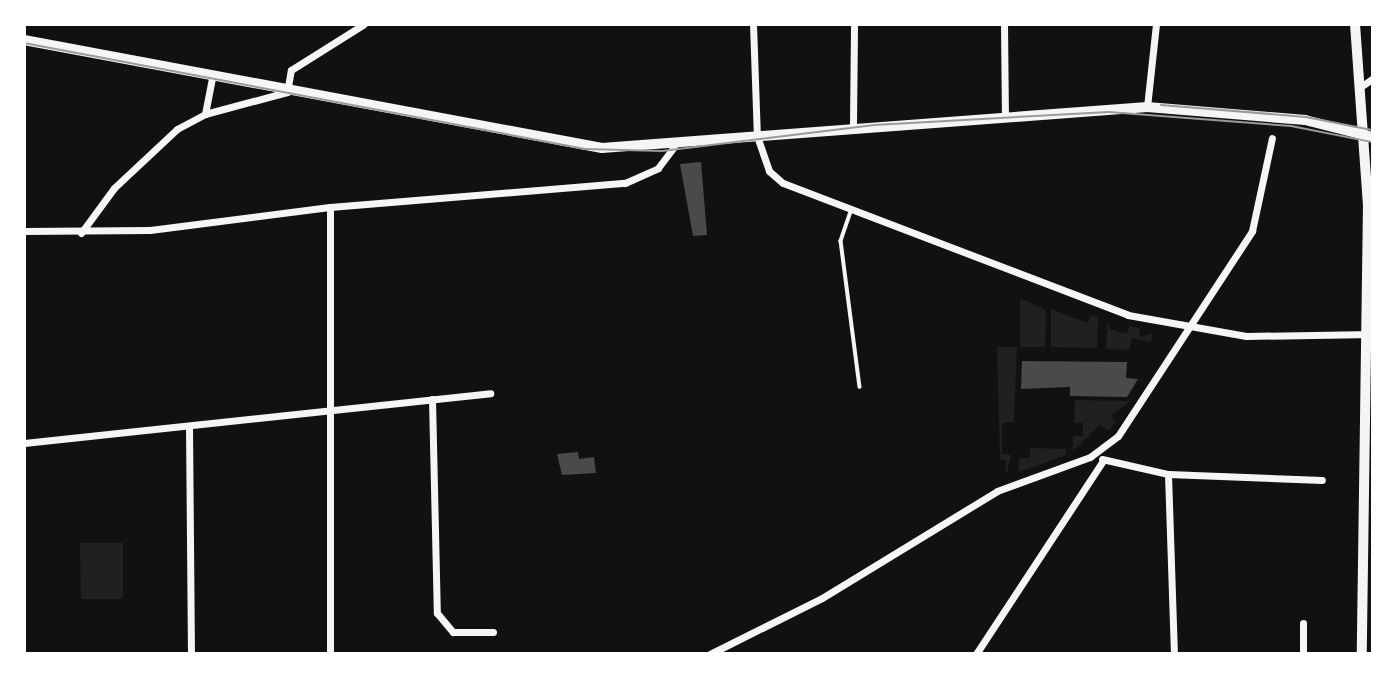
<!DOCTYPE html>
<html>
<head>
<meta charset="utf-8">
<style>
  body { margin:0 }
  #map { position:relative; width:1397px; height:678px; overflow:hidden; background:#111; font-family:"Noto Sans",sans-serif }
  div>[style] { position:absolute }
  .green>* { inset:0; background:#202020 }
  .building>* { inset:0; background:#4a4a4a }
  .service>* { height:3.5px; margin:-1.75px; padding:0 1.75px; transform-origin:1.75px; border-radius:1.75px; background:#f5f5f5 }
  .minor>* { height:7px; margin:-3.5px; padding:0 3.5px; transform-origin:3.5px; border-radius:3.5px; background:#f5f5f5 }
  .secondary>* { height:10px; margin:-5px; padding:0 5px; transform-origin:5px; border-radius:5px; background:#f5f5f5 }
  .tram>* { height:2px; margin:-1px; padding:0 1px; transform-origin:1px; border-radius:1px; background:#9a9a9a }
  span { translate:-50% -50%; white-space:nowrap; text-align:center; line-height:1.15; -webkit-text-stroke:7px #fff; paint-order:stroke }
  .frame { position:absolute; inset:0; border:26px solid #fff; pointer-events:none }
</style>
</head>
<body>
<div id="map">
  <div class="green">
    <i style="clip-path:polygon(1020px 298px,1046px 310px,1045px 347px,1020px 347px)"></i>
    <i style="clip-path:polygon(1051px 309px,1088px 323px,1091px 315px,1098px 317px,1097px 348px,1051px 347px)"></i>
    <i style="clip-path:polygon(1108px 320px,1110px 329px,1127px 334px,1129px 326px,1140px 329px,1139px 337px,1153px 333px,1151px 342px,1132px 338px,1129px 350px,1106px 349px)"></i>
    <i style="clip-path:polygon(997px 347px,1017px 347px,1014px 422px,1002px 423px,1002px 454px,1011px 455px,1006px 477px,1006px 460px,1000px 460px)"></i>
    <i style="clip-path:polygon(1075px 400px,1131px 401px,1110px 416px,1116px 422px,1108px 431px,1100px 425px,1073px 451px,1073px 436px,1083px 436px,1083px 423px,1074px 423px)"></i>
    <i style="clip-path:polygon(1030px 448px,1066px 449px,1066px 455px,1019px 472px,1019px 458px,1030px 458px)"></i>
    <i style="clip-path:polygon(80px 543px,123px 543px,123px 599px,81px 599px)"></i>
  </div>
  <div class="building">
    <i style="clip-path:polygon(701px 162px,707px 235px,693px 236px,680px 164px)"></i>
    <i style="clip-path:polygon(1022px 361px,1127px 362px,1126px 378px,1138px 379px,1127px 397px,1070px 396px,1070px 387px,1021px 389px)"></i>
    <i style="clip-path:polygon(578px 452px,579px 459px,594px 457px,596px 473px,562px 475px,557px 454px)"></i>
  </div>
  <div class="service">
    <i style="left:852px;top:209px;width:34px;rotate:109deg"></i>
    <i style="left:841px;top:241px;width:147px;rotate:82.6deg"></i>
  </div>
  <div class="minor">
    <i style="left:753px;top:24px;width:112px;rotate:88deg"></i>
    <i style="left:757px;top:136px;width:37px;rotate:71deg"></i>
    <i style="left:769px;top:171px;width:18px;rotate:41deg"></i>
    <i style="left:783px;top:183px;width:369px;rotate:20.9deg"></i>
    <i style="left:1128px;top:315px;width:120px;rotate:10.1deg"></i>
    <i style="left:1246px;top:336px;width:126px;rotate:-0.9deg"></i>
    <i style="left:1004px;top:24px;width:91px;rotate:89.4deg"></i>
    <i style="left:1359px;top:88px;width:16px;rotate:-35deg"></i>
    <i style="left:1147px;top:107px;width:83px;rotate:-83.8deg"></i>
    <i style="left:205px;top:114px;width:38px;rotate:-79deg"></i>
    <i style="left:853px;top:124px;width:100px;rotate:-89.4deg"></i>
    <i style="left:330px;top:207px;width:447px;rotate:90deg"></i>
    <i style="left:24px;top:231px;width:126px;rotate:-0.5deg"></i>
    <i style="left:150px;top:230px;width:181px;rotate:-7.3deg"></i>
    <i style="left:330px;top:207px;width:296px;rotate:-4.7deg"></i>
    <i style="left:625px;top:183px;width:36px;rotate:-24deg"></i>
    <i style="left:658px;top:168px;width:26px;rotate:-53deg"></i>
    <i style="left:81px;top:233px;width:56px;rotate:-53.7deg"></i>
    <i style="left:114px;top:188px;width:86px;rotate:-43.1deg"></i>
    <i style="left:177px;top:129px;width:32px;rotate:-28deg"></i>
    <i style="left:205px;top:114px;width:85px;rotate:-15deg"></i>
    <i style="left:287px;top:92px;width:22px;rotate:-80deg"></i>
    <i style="left:291px;top:70px;width:86px;rotate:-32.2deg"></i>
    <i style="left:432px;top:399px;width:214px;rotate:88.7deg"></i>
    <i style="left:437px;top:613px;width:25px;rotate:50deg"></i>
    <i style="left:453px;top:632px;width:40px"></i>
    <i style="left:189px;top:426px;width:228px;rotate:89.5deg"></i>
    <i style="left:24px;top:443px;width:469px;rotate:-6.1deg"></i>
    <i style="left:1102px;top:459px;width:68px;rotate:12.8deg"></i>
    <i style="left:1168px;top:474px;width:154px;rotate:2.2deg"></i>
    <i style="left:1168px;top:474px;width:180px;rotate:88.1deg"></i>
    <i style="left:710px;top:654px;width:125px;rotate:-26.6deg"></i>
    <i style="left:822px;top:598px;width:205px;rotate:-31.4deg"></i>
    <i style="left:997px;top:491px;width:99px;rotate:-20.1deg"></i>
    <i style="left:1090px;top:457px;width:35px;rotate:-37deg"></i>
    <i style="left:1118px;top:436px;width:245px;rotate:-56.8deg"></i>
    <i style="left:1252px;top:231px;width:95px;rotate:-77.9deg"></i>
    <i style="left:976px;top:654px;width:231px;rotate:-56.7deg"></i>
    <i style="left:1303px;top:654px;width:31px;rotate:-90deg"></i>
  </div>
  <div class="secondary">
    <i style="left:1355px;top:24px;width:181px;rotate:85.9deg"></i>
    <i style="left:1368px;top:205px;width:449px;rotate:90.8deg"></i>
    <i style="left:24px;top:40px;width:588px;rotate:10.58deg"></i>
    <i style="left:602px;top:148px;width:547px;rotate:-4.3deg"></i>
    <i style="left:1147px;top:107px;width:159px;rotate:4.7deg"></i>
    <i style="left:1305px;top:120px;width:69px;rotate:14.2deg"></i>
  </div>
  <div class="tram">
    <i style="left:24px;top:43px;width:571px;rotate:10.7deg"></i>
    <i style="left:585px;top:149px;width:77px;rotate:1.5deg"></i>
    <i style="left:662px;top:151px;width:214px;rotate:-7deg"></i>
    <i style="left:874px;top:125px;width:235px;rotate:-3.2deg"></i>
    <i style="left:1109px;top:112px;width:183px;rotate:4.4deg"></i>
    <i style="left:1291px;top:126px;width:83px;rotate:11.2deg"></i>
    <i style="left:1161px;top:105px;width:145px;rotate:4.7deg"></i>
    <i style="left:1306px;top:117px;width:67px;rotate:11.1deg"></i>
  </div>
  <div class="frame"></div>
</div>
</body>
</html>
